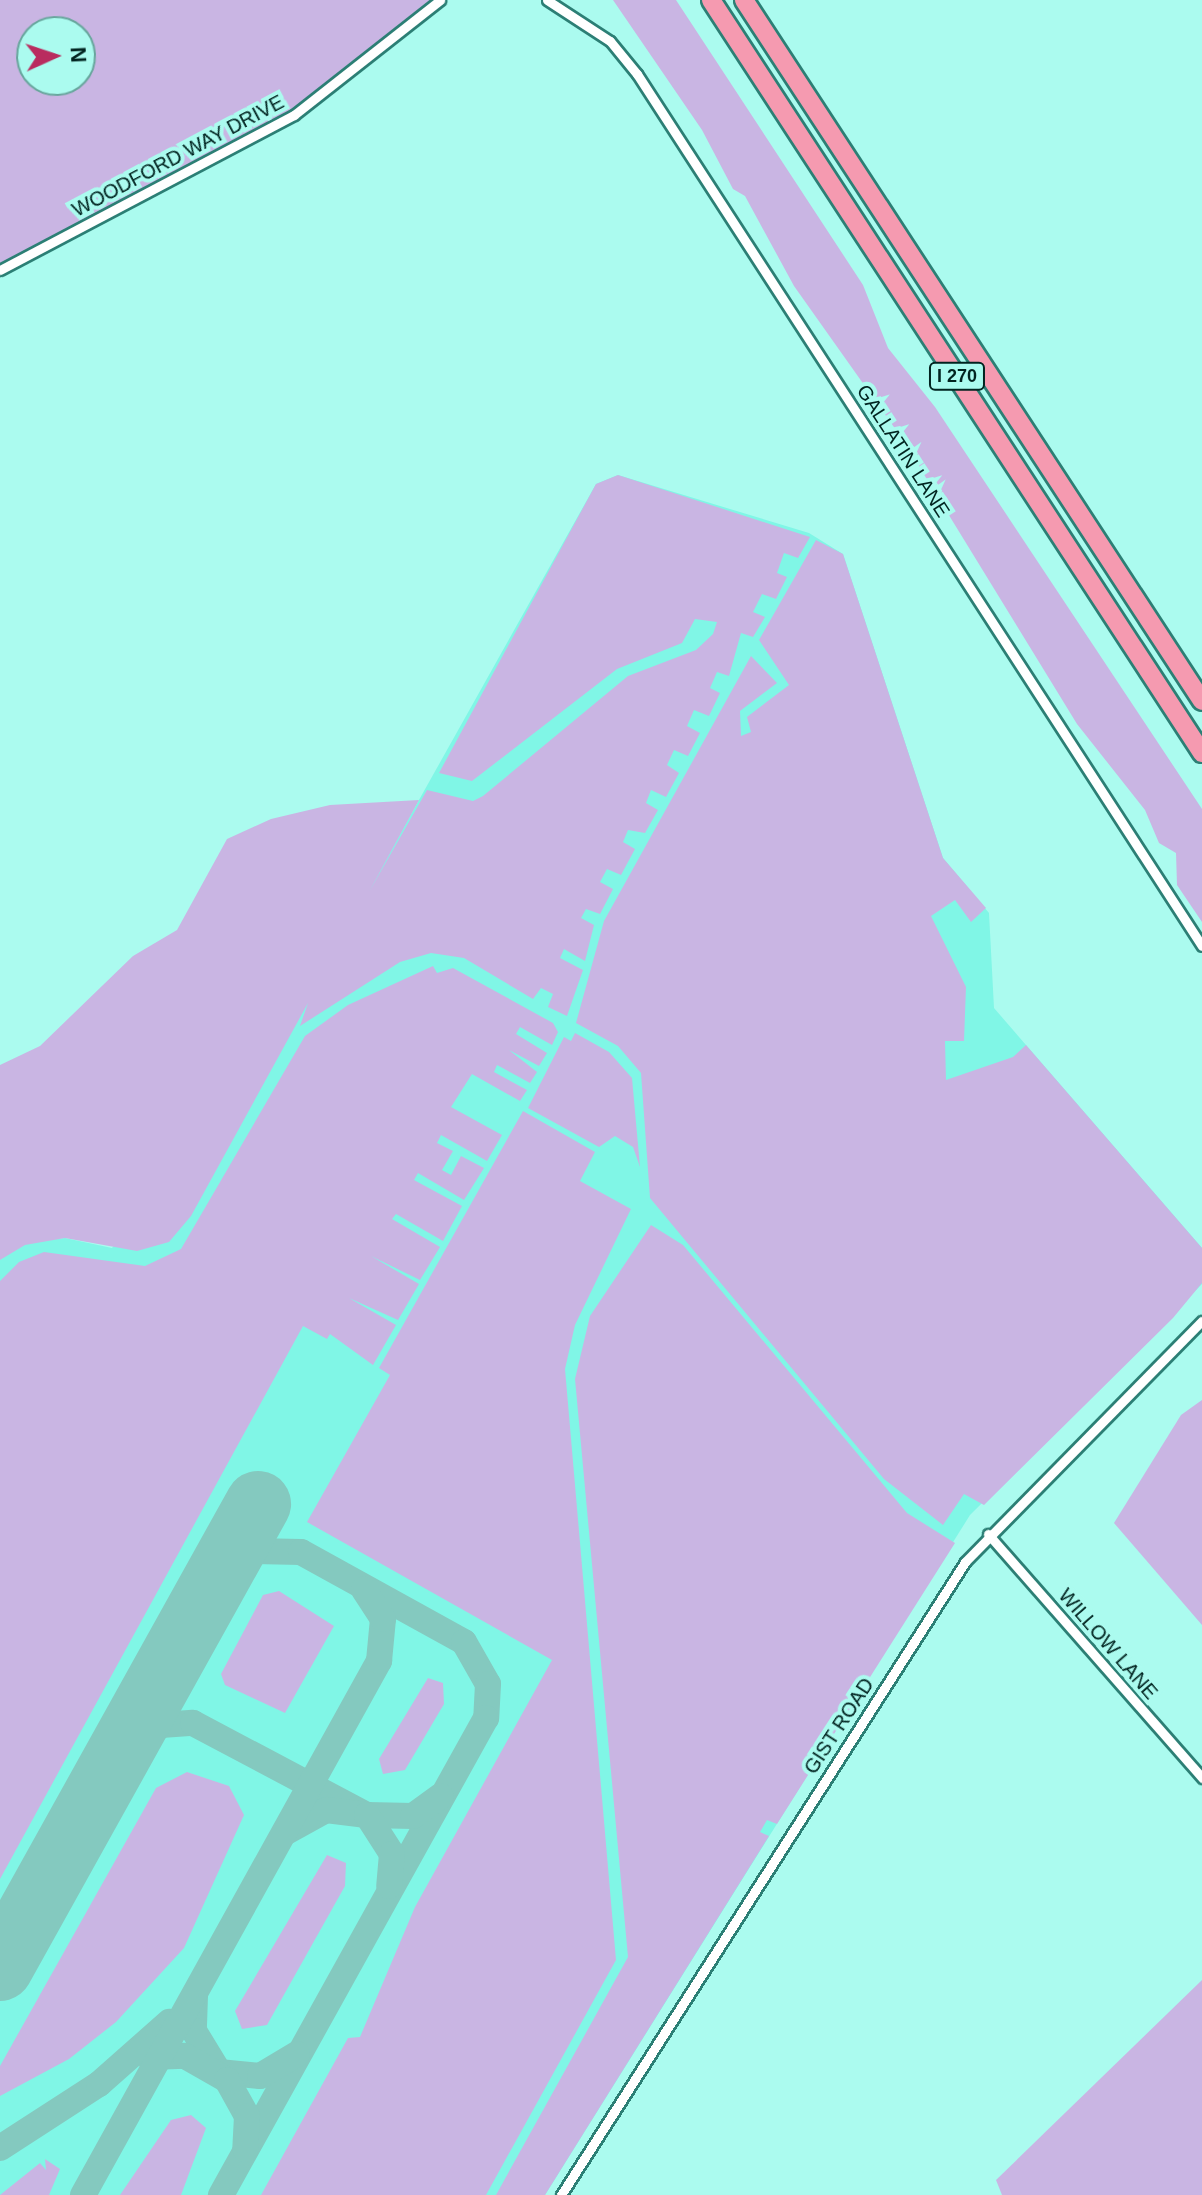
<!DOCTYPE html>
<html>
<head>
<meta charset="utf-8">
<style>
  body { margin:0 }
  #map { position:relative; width:1202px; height:2195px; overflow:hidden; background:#abfbef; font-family:Arial,sans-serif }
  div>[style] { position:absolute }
  .built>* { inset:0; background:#80f6e6 }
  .green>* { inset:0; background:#c9b5e3 }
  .taxiway>* { height:26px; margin:-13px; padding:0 13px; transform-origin:13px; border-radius:13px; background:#84c9bf }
  .runway>* { height:66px; margin:-33px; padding:0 33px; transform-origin:33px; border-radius:33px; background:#84c9bf }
  .roads { filter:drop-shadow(2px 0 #2c7f75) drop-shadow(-2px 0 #2c7f75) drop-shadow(0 2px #2c7f75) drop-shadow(0 -2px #2c7f75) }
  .street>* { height:9px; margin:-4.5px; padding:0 4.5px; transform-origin:4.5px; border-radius:4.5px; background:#fff }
  .highway>* { height:18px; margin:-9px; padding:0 9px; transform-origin:9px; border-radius:9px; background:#f59ab0 }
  span { translate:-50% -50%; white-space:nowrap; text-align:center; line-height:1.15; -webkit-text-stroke:8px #abfbef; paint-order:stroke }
  .shield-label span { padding:2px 6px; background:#abfbef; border:2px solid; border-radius:6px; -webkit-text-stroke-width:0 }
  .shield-label { font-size:18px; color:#012420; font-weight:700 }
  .street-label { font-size:20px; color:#012420 }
  .north { position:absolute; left:16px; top:16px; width:80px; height:80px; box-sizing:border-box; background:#abfbef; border:2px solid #67a59c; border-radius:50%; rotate:87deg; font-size:22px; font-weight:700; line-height:32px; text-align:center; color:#012420 }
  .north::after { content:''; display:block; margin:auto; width:28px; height:36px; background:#b92c5f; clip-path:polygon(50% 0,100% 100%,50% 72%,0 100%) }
</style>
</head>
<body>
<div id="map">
  <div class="built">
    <i style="clip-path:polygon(618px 475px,809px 533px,843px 554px,943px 858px,989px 913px,994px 1008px,1202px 1248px,1202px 1284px,970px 1515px,545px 2195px,0 2195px,0 1259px,21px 1243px,65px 1238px,112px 1248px,331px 957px,596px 484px)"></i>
  </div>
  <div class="green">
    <i style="clip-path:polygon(evenodd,0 0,440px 0,294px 115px,0 270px,0 0,32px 32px,80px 32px,80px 80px,32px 80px,32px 32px)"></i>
    <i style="clip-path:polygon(613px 0,676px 0,863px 285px,888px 348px,935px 407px,1202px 809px,1202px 922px,1177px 885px,1176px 853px,1159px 843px,1145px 810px,1077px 724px,901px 437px,794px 286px,745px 196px,733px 189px,702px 130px)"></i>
    <i style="clip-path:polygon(618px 475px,810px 537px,798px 558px,784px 553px,777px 573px,787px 577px,776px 599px,762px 594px,753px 612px,765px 617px,753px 637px,741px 633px,729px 676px,717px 672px,710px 688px,720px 693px,709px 716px,694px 710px,687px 726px,700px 733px,688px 756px,674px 750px,667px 765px,679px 773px,666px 797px,651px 790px,646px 803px,658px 810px,645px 833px,628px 830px,623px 842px,635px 849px,621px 875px,607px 869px,600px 882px,613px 889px,600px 914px,586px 909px,581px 918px,594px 925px,585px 961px,564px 949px,560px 958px,583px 970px,567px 1016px,548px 1007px,553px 994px,541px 988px,533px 999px,464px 958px,431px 953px,400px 962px,300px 1026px,308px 1003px,191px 1216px,169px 1242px,137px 1251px,65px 1238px,25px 1245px,0 1260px,0 1065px,40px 1046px,133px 956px,177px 930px,227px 839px,271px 819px,330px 805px,419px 800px,369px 892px,427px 790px,473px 801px,483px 796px,628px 676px,696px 650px,713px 634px,717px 622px,695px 619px,682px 643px,617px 669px,472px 781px,439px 773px,596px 484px)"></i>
    <i style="clip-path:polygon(816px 540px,843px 554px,943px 858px,986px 908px,971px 922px,955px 900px,931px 916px,966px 987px,964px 1041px,945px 1041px,946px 1080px,1013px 1057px,1026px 1045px,1202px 1248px,1202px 1283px,1173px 1318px,984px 1505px,964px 1494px,943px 1525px,884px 1479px,650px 1198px,641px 1073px,618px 1046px,576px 1023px,604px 921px,751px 656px,777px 683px,740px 711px,741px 736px,751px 732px,747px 717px,789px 685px,759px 640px)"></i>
    <i style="clip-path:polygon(433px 966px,437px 973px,453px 968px,553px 1023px,558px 1032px,552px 1045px,520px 1027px,516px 1034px,547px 1053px,539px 1066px,509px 1050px,537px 1072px,530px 1083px,497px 1065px,494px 1072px,527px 1090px,520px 1101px,472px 1074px,451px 1107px,502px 1135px,487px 1161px,441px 1135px,437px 1143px,453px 1151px,442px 1170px,451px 1175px,461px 1156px,484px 1168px,464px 1200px,418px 1173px,414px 1180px,462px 1206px,443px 1241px,396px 1214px,392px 1219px,440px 1247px,420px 1280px,371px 1256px,419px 1284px,398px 1320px,349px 1298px,396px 1325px,373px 1365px,330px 1334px,327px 1339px,303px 1326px,0 1879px,0 1281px,19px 1262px,44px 1252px,145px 1266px,181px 1249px,305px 1036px,348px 1005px)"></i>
    <i style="clip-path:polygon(575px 1033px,609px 1052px,632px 1078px,640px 1167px,633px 1147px,615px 1136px,599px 1147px,528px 1108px,564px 1037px,571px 1041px)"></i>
    <i style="clip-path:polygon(523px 1111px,595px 1152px,580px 1181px,631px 1209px,575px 1325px,565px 1369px,616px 1960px,486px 2195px,261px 2195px,348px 2038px,360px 2037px,415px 1907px,552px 1660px,307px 1522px,390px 1375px,379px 1368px)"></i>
    <i style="clip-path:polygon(651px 1225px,683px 1245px,907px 1513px,955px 1543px,777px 1824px,767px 1820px,760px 1832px,769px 1836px,545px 2195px,496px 2195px,628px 1957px,575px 1379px,590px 1316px)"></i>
    <i style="clip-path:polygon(1202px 1400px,1202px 1625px,1114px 1523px,1181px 1415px)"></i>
    <i style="clip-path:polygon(279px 1591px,334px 1626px,285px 1713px,225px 1685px,221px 1674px,263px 1595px)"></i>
    <i style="clip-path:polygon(428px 1678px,443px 1683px,444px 1704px,405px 1770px,383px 1774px,379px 1759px)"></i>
    <i style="clip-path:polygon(187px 1772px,229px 1786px,244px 1815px,184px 1948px,116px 2022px,69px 2059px,0 2096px,0 2066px,156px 1788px)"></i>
    <i style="clip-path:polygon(327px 1855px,346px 1863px,345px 1886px,267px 2025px,242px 2029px,235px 2011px)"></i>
    <i style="clip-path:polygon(1202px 1980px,1202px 2195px,1002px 2195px,996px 2180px)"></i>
    <i style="clip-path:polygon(191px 2115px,206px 2128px,181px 2195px,120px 2195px,171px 2120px)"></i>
    <i style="clip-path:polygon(45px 2159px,60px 2169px,49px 2195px,0 2195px,40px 2163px,46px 2170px)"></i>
  </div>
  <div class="taxiway">
    <i style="left:219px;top:1575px;width:39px;rotate:-38deg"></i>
    <i style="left:250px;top:1551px;width:51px;rotate:1.1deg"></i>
    <i style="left:301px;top:1552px;width:186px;rotate:28.9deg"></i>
    <i style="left:464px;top:1642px;width:48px;rotate:60.3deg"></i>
    <i style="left:488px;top:1684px;width:34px;rotate:93deg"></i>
    <i style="left:486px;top:1718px;width:546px;rotate:119.05deg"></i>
    <i style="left:116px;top:1760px;width:57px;rotate:-37.9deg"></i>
    <i style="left:161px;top:1725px;width:32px;rotate:-4deg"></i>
    <i style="left:193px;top:1723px;width:197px;rotate:27.9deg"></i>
    <i style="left:367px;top:1815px;width:46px;rotate:1.2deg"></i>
    <i style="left:413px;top:1816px;width:34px;rotate:-36deg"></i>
    <i style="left:286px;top:1832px;width:46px;rotate:-28.8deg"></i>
    <i style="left:326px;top:1810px;width:41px;rotate:7deg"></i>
    <i style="left:367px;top:1815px;width:46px;rotate:57.3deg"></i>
    <i style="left:392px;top:1854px;width:32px;rotate:95deg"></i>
    <i style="left:195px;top:1996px;width:35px;rotate:92deg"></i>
    <i style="left:194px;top:2031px;width:48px;rotate:58.6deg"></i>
    <i style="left:219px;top:2072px;width:41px;rotate:5.6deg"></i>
    <i style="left:260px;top:2076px;width:43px;rotate:-30.7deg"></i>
    <i style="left:149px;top:2057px;width:36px;rotate:-2deg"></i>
    <i style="left:185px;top:2056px;width:48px;rotate:29.7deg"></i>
    <i style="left:227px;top:2080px;width:41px;rotate:60.9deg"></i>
    <i style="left:247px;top:2116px;width:33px;rotate:93deg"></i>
    <i style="left:0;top:2148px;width:118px;rotate:-32.9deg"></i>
    <i style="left:99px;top:2084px;width:94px;rotate:-41.5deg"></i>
    <i style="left:83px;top:2195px;width:611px;rotate:-61deg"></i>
    <i style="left:379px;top:1661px;width:42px;rotate:-84.6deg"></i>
    <i style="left:383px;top:1619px;width:35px;rotate:-123deg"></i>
  </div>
  <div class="runway">
    <i style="left:0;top:1968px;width:531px;rotate:-60.92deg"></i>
  </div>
  <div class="roads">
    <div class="street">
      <i style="left:547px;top:0;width:75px;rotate:33.1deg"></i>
      <i style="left:610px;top:41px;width:43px;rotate:50.7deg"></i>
      <i style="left:637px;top:74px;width:1039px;rotate:57.06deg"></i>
      <i style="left:0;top:270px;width:332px;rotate:-27.8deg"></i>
      <i style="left:294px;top:115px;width:186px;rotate:-38.2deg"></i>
      <i style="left:988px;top:1534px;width:325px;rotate:48.7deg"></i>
      <i style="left:561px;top:2195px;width:751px;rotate:-57.45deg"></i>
      <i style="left:965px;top:1562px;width:338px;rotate:-45.5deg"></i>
    </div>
    <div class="highway">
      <i style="left:711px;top:0;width:899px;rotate:56.89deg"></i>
      <i style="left:744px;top:0;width:837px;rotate:56.84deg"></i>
    </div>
  </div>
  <div class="shield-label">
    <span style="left:957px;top:376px">I 270</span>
  </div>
  <div class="street-label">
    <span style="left:178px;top:156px;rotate:-28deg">WOODFORD WAY DRIVE</span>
    <span style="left:903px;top:451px;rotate:57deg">GALLATIN LANE</span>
    <span style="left:1108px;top:1644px;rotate:49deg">WILLOW LANE</span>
    <span style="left:839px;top:1726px;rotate:-57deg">GIST ROAD</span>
  </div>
  <div class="north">N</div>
</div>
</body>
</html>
